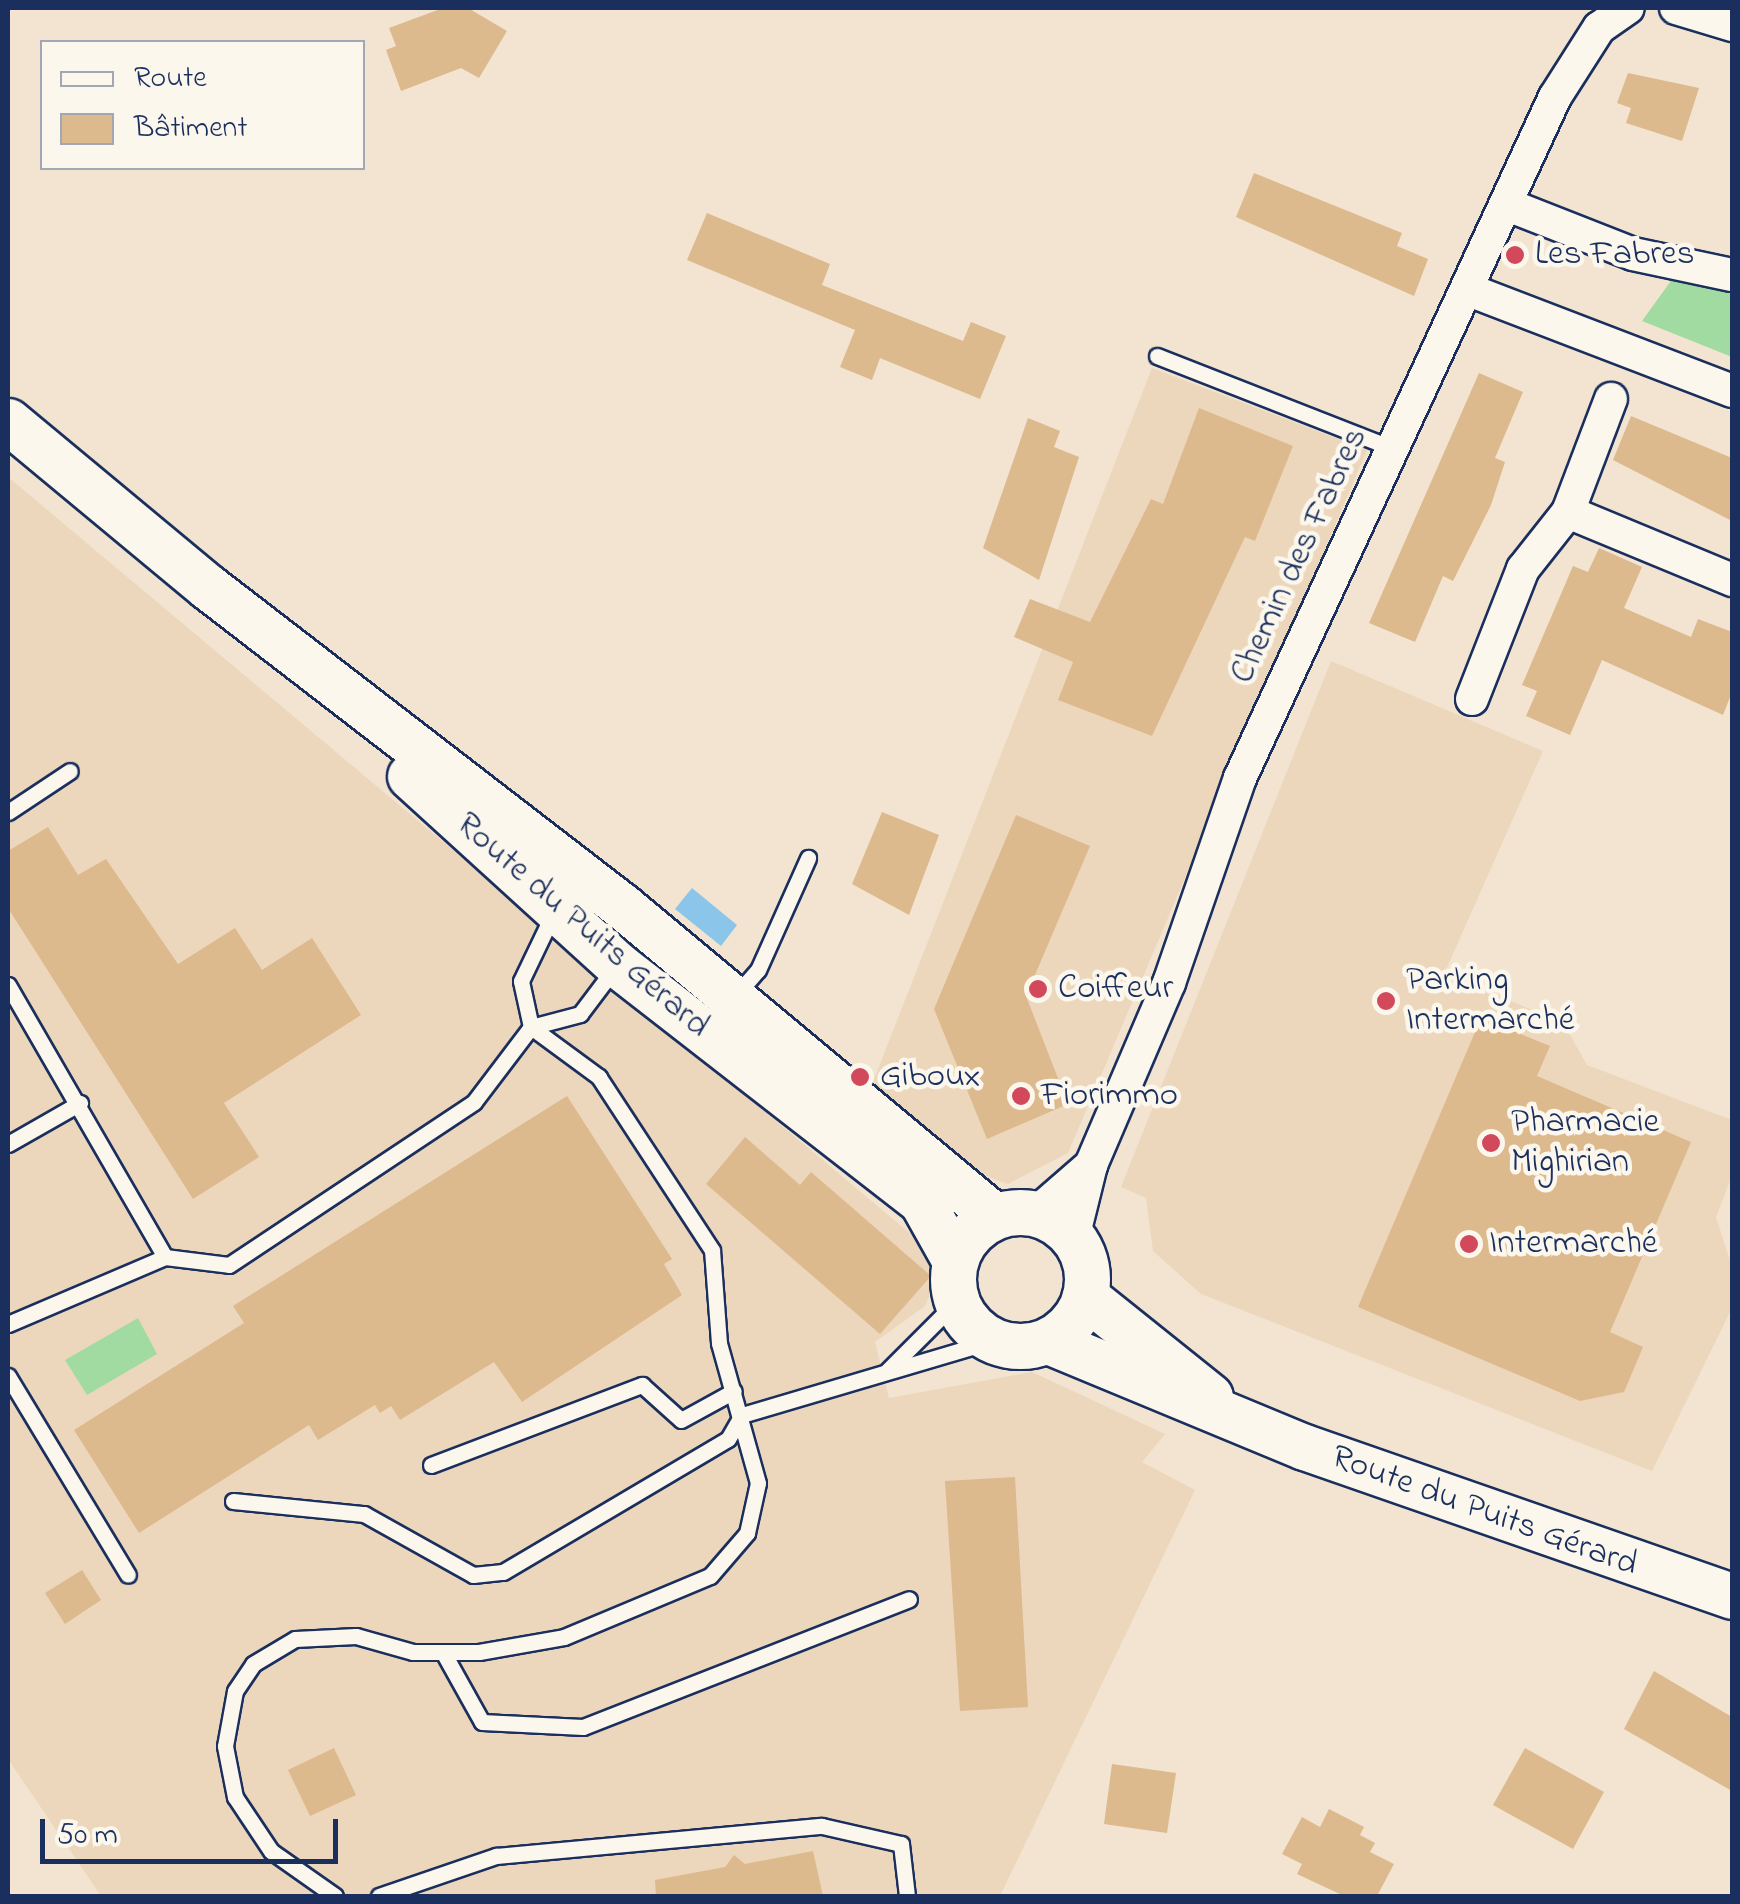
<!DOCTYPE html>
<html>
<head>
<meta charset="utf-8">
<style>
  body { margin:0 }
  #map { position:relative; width:1740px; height:1904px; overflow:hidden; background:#f2e4d0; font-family:"Indie Flower",sans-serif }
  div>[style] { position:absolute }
  .built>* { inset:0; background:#ecd7bc }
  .green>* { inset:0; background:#a2dba1 }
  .water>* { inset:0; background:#8bc5ea }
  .building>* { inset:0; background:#ddb98e }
  .roads { filter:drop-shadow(2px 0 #1b2f5e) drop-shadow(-2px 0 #1b2f5e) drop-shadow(0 2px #1b2f5e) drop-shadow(0 -2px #1b2f5e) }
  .lane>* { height:15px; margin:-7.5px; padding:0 7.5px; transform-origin:7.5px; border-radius:7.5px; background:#fbf7ec }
  .street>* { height:32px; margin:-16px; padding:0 16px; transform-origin:16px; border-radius:16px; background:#fbf7ec }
  .secondary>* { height:45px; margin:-22.5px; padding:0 22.5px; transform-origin:22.5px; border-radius:22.5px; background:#fbf7ec }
  .secondary>.ring { margin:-22.5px; padding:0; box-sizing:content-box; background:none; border:45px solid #fbf7ec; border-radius:50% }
  .dots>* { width:28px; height:28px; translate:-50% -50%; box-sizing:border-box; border:5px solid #fbf7ec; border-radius:50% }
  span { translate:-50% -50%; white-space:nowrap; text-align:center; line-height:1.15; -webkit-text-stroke:9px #fbf7ec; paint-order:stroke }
  .poi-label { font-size:35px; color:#1b2f5e }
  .left { translate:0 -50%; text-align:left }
  .street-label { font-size:35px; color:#1b2f5e }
  .frame { position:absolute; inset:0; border:10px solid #1b2f5e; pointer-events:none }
  .legend { position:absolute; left:40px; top:40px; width:325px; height:130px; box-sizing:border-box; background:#fbf7ec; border:2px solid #a1a7b3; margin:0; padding:12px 18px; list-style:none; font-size:30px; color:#1b2f5e }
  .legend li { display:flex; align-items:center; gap:20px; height:50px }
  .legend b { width:50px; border:2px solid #a1a7b3 }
  .scale { position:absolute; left:40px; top:1819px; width:298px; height:45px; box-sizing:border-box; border:5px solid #1b2f5e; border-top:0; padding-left:12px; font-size:30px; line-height:35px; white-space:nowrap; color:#1b2f5e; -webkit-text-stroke:8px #fbf7ec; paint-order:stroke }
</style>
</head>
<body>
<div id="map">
  <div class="built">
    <i style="clip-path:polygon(1152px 368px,1367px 450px,1068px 1153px,1008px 1184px,950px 1163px,873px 1082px)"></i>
    <i style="clip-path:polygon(8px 477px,924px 1245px,936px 1279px,925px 1306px,875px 1342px,889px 1398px,1032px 1372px,1165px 1434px,1142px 1462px,1195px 1490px,1000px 1896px,101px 1896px,8px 1759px)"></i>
    <i style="clip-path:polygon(1331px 661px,1543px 751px,1445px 972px,1564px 1024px,1587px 1065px,1732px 1120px,1732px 1176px,1716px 1217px,1732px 1267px,1732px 1308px,1652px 1471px,1201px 1294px,1153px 1251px,1146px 1198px,1121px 1187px)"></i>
  </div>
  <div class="green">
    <i style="clip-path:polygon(1673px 278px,1732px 290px,1732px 357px,1642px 321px)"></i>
    <i style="clip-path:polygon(138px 1318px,157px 1354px,87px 1395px,65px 1360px)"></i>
  </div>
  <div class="water">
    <i style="clip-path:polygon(692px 888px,737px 925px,721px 946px,675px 909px)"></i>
  </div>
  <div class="building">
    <i style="clip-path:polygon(443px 8px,468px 8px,507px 31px,479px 78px,461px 68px,401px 91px,386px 50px,396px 46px,389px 28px)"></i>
    <i style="clip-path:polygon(1628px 73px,1699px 88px,1682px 141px,1626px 123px,1631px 108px,1617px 103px)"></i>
    <i style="clip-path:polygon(1254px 173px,1402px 233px,1397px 246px,1428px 259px,1414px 296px,1236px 217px)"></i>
    <i style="clip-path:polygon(707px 213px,830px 264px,822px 285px,963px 341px,971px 322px,1006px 336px,980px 399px,880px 358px,872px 380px,840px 367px,855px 330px,687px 260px)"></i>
    <i style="clip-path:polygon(1479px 373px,1523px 392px,1495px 458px,1505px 462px,1491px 505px,1453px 581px,1443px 576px,1415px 642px,1369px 623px)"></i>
    <i style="clip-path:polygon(1199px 408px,1293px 446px,1255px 541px,1245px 537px,1152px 736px,1058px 700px,1073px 662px,1014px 637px,1030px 599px,1090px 622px,1151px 499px,1163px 504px)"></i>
    <i style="clip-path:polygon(1631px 416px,1732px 458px,1732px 521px,1613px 460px)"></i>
    <i style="clip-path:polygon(1028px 418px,1060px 431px,1054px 447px,1079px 457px,1039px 580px,983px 548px)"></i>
    <i style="clip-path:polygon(1599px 548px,1642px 567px,1624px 608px,1691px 637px,1698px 619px,1732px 632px,1732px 692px,1723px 715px,1602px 660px,1570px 735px,1526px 716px,1537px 691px,1522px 685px,1573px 566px,1588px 572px)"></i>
    <i style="clip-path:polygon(882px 812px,939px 835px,909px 915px,852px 884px)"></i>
    <i style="clip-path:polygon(1016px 815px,1090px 846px,1026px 996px,1068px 1104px,987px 1139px,934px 1009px)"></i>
    <i style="clip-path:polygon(48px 827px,78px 875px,106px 859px,178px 964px,235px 928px,262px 970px,312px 938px,361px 1015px,224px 1103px,259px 1157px,193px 1199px,8px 908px,8px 851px)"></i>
    <i style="clip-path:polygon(1481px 1018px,1550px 1046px,1537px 1076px,1691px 1142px,1610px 1332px,1643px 1347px,1624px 1392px,1580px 1401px,1358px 1307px)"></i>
    <i style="clip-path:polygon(567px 1096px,672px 1259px,664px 1264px,682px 1295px,522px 1402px,494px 1362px,400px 1420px,391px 1406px,380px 1413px,375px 1405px,318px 1440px,309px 1425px,139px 1533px,74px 1430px,244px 1323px,233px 1306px)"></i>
    <i style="clip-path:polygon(745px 1137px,800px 1185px,811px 1172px,931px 1276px,880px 1334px,706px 1184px)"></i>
    <i style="clip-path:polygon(1015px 1477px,1028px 1707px,960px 1711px,945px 1481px)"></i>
    <i style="clip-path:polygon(82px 1570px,101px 1600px,65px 1624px,45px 1593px)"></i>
    <i style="clip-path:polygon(1654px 1671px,1732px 1717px,1732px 1791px,1624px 1729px)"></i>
    <i style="clip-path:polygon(334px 1748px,356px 1795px,310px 1816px,288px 1770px)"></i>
    <i style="clip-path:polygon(1525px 1748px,1604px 1792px,1573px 1849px,1493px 1805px)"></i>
    <i style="clip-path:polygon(1112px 1764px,1176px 1773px,1167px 1833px,1104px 1824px)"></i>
    <i style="clip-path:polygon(1329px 1809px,1364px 1827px,1360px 1835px,1375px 1843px,1370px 1852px,1394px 1864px,1377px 1896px,1344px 1896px,1297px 1874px,1302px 1864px,1282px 1854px,1302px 1817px,1320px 1827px)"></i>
    <i style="clip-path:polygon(813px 1851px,823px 1896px,656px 1896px,655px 1880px,725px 1867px,734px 1855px,745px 1864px)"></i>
  </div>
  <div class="roads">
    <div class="lane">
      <i style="left:1157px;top:356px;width:255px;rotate:21.4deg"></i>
      <i style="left:8px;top:812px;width:74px;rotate:-33.5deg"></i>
      <i style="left:8px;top:985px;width:314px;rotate:60deg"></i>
      <i style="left:736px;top:995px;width:33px;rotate:-49deg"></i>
      <i style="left:758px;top:970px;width:123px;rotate:-65.9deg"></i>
      <i style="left:8px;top:1144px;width:83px;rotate:-29.7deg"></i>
      <i style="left:8px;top:1324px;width:171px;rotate:-23.1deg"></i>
      <i style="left:165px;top:1257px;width:64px;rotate:7.1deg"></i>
      <i style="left:229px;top:1265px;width:294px;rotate:-33.6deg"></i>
      <i style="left:474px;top:1102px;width:94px;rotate:-52.8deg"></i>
      <i style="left:531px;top:1027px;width:51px;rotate:-14.9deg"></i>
      <i style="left:580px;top:1014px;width:56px;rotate:-52.9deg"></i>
      <i style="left:888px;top:1370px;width:96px;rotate:-45deg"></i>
      <i style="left:8px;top:1376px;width:232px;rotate:58.9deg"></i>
      <i style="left:431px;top:1465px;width:226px;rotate:-20.8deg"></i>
      <i style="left:642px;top:1385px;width:52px;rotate:41.9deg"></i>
      <i style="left:681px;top:1420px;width:60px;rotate:-28.7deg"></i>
      <i style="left:233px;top:1501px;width:132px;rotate:5.7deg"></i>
      <i style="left:364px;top:1514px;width:125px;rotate:29.2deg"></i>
      <i style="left:473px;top:1575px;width:30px;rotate:-6deg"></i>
      <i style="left:503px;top:1572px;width:261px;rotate:-30.6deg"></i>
      <i style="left:728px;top:1439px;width:28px;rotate:-60deg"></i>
      <i style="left:742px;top:1415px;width:261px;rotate:-16.5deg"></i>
      <i style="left:443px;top:1652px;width:80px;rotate:60.9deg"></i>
      <i style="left:482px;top:1722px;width:101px;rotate:2.8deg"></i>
      <i style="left:583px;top:1727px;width:350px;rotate:-21.4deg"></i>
      <i style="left:335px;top:1896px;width:78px;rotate:-144.9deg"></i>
      <i style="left:271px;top:1851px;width:65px;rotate:-123.7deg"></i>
      <i style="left:235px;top:1797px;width:52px;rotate:-101.1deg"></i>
      <i style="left:225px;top:1746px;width:56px;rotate:-79.7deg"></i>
      <i style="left:235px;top:1691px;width:32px;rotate:-56deg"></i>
      <i style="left:253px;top:1664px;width:49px;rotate:-30.8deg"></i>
      <i style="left:295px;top:1639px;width:61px;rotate:-2.8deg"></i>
      <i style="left:356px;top:1636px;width:59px;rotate:15.7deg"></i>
      <i style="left:413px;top:1652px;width:66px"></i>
      <i style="left:479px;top:1652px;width:86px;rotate:-10deg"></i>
      <i style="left:564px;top:1637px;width:158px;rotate:-22.7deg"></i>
      <i style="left:710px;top:1576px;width:57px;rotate:-49.3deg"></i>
      <i style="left:747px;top:1533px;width:51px;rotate:-77.6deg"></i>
      <i style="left:758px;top:1483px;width:145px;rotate:-105.6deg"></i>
      <i style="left:719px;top:1343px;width:93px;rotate:-94.3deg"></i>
      <i style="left:712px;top:1250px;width:207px;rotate:-123.2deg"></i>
      <i style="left:599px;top:1077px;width:84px;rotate:-143.7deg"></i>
      <i style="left:531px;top:1027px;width:47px;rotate:-102.3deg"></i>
      <i style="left:521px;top:981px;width:76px;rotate:-64.4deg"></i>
      <i style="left:379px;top:1896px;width:124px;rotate:-18.9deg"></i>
      <i style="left:496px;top:1856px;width:327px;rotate:-5.3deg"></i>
      <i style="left:822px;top:1826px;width:81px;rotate:12.8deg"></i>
      <i style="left:901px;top:1844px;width:52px;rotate:83.4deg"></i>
    </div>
    <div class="street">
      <i style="left:1676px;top:8px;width:59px;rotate:16.9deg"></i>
      <i style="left:1508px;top:205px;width:134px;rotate:21.4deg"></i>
      <i style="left:1633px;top:254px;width:101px;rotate:12deg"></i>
      <i style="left:1469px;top:290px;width:282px;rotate:21deg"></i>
      <i style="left:1568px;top:512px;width:178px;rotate:22.5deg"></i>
      <i style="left:1472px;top:699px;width:140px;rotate:-68.6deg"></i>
      <i style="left:1523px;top:569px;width:73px;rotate:-51.7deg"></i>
      <i style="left:1568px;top:512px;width:121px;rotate:-69.2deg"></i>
      <i style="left:1037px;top:1212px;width:72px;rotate:-41deg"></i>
      <i style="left:1073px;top:1238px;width:75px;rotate:-76.1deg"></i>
      <i style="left:1091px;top:1165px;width:198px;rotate:-66.8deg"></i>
      <i style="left:1169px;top:983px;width:217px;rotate:-70.9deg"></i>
      <i style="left:1240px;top:778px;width:750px;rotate:-65.18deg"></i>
      <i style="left:1555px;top:97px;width:82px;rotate:-57.5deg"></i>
      <i style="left:1599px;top:28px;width:35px;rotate:-35deg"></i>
    </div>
    <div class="secondary">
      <i style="left:8px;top:421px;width:260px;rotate:39.7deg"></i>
      <i style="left:208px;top:587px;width:523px;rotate:37.62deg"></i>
      <i style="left:622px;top:906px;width:484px;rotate:39.8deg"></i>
      <i style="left:410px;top:776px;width:281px;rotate:42.3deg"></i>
      <i style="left:618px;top:965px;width:385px;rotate:37.9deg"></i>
      <i style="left:922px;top:1202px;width:65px;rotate:60.7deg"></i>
      <i class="ring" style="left:953px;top:1212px;width:89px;height:89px"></i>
      <i style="left:1085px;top:1296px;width:160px;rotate:38.7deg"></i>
      <i style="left:1048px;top:1341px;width:277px;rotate:22.5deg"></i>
      <i style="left:1304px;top:1447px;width:453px;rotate:19.2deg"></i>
    </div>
  </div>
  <div class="dots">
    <i style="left:1515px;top:255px;background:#d1495b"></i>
    <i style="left:1038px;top:989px;background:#d1495b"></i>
    <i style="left:1386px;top:1001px;background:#d1495b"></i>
    <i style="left:860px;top:1077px;background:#d1495b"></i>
    <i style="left:1021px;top:1096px;background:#d1495b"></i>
    <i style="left:1491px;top:1143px;background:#d1495b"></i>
    <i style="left:1469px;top:1244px;background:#d1495b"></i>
  </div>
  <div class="poi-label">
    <span class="left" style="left:1535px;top:255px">Les Fabres</span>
    <span class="left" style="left:1406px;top:1001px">Parking<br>Intermarché</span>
    <span class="left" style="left:1058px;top:989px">Coiffeur</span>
    <span class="left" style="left:880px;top:1077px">Giboux</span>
    <span class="left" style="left:1041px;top:1096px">Fiorimmo</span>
    <span class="left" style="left:1511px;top:1143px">Pharmacie<br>Mighirian</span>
    <span class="left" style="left:1489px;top:1244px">Intermarché</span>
  </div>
  <div class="street-label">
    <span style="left:1300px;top:556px;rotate:-65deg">Chemin des Fabres</span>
    <span style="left:582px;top:926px;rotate:41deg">Route du Puits Gérard</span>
    <span style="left:1484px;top:1512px;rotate:20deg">Route du Puits Gérard</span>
  </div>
  <div class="frame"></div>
  <ul class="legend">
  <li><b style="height:12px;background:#fbf7ec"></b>Route</li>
  <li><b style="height:28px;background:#ddb98e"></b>Bâtiment</li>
  </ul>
  <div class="scale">50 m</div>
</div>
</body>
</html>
